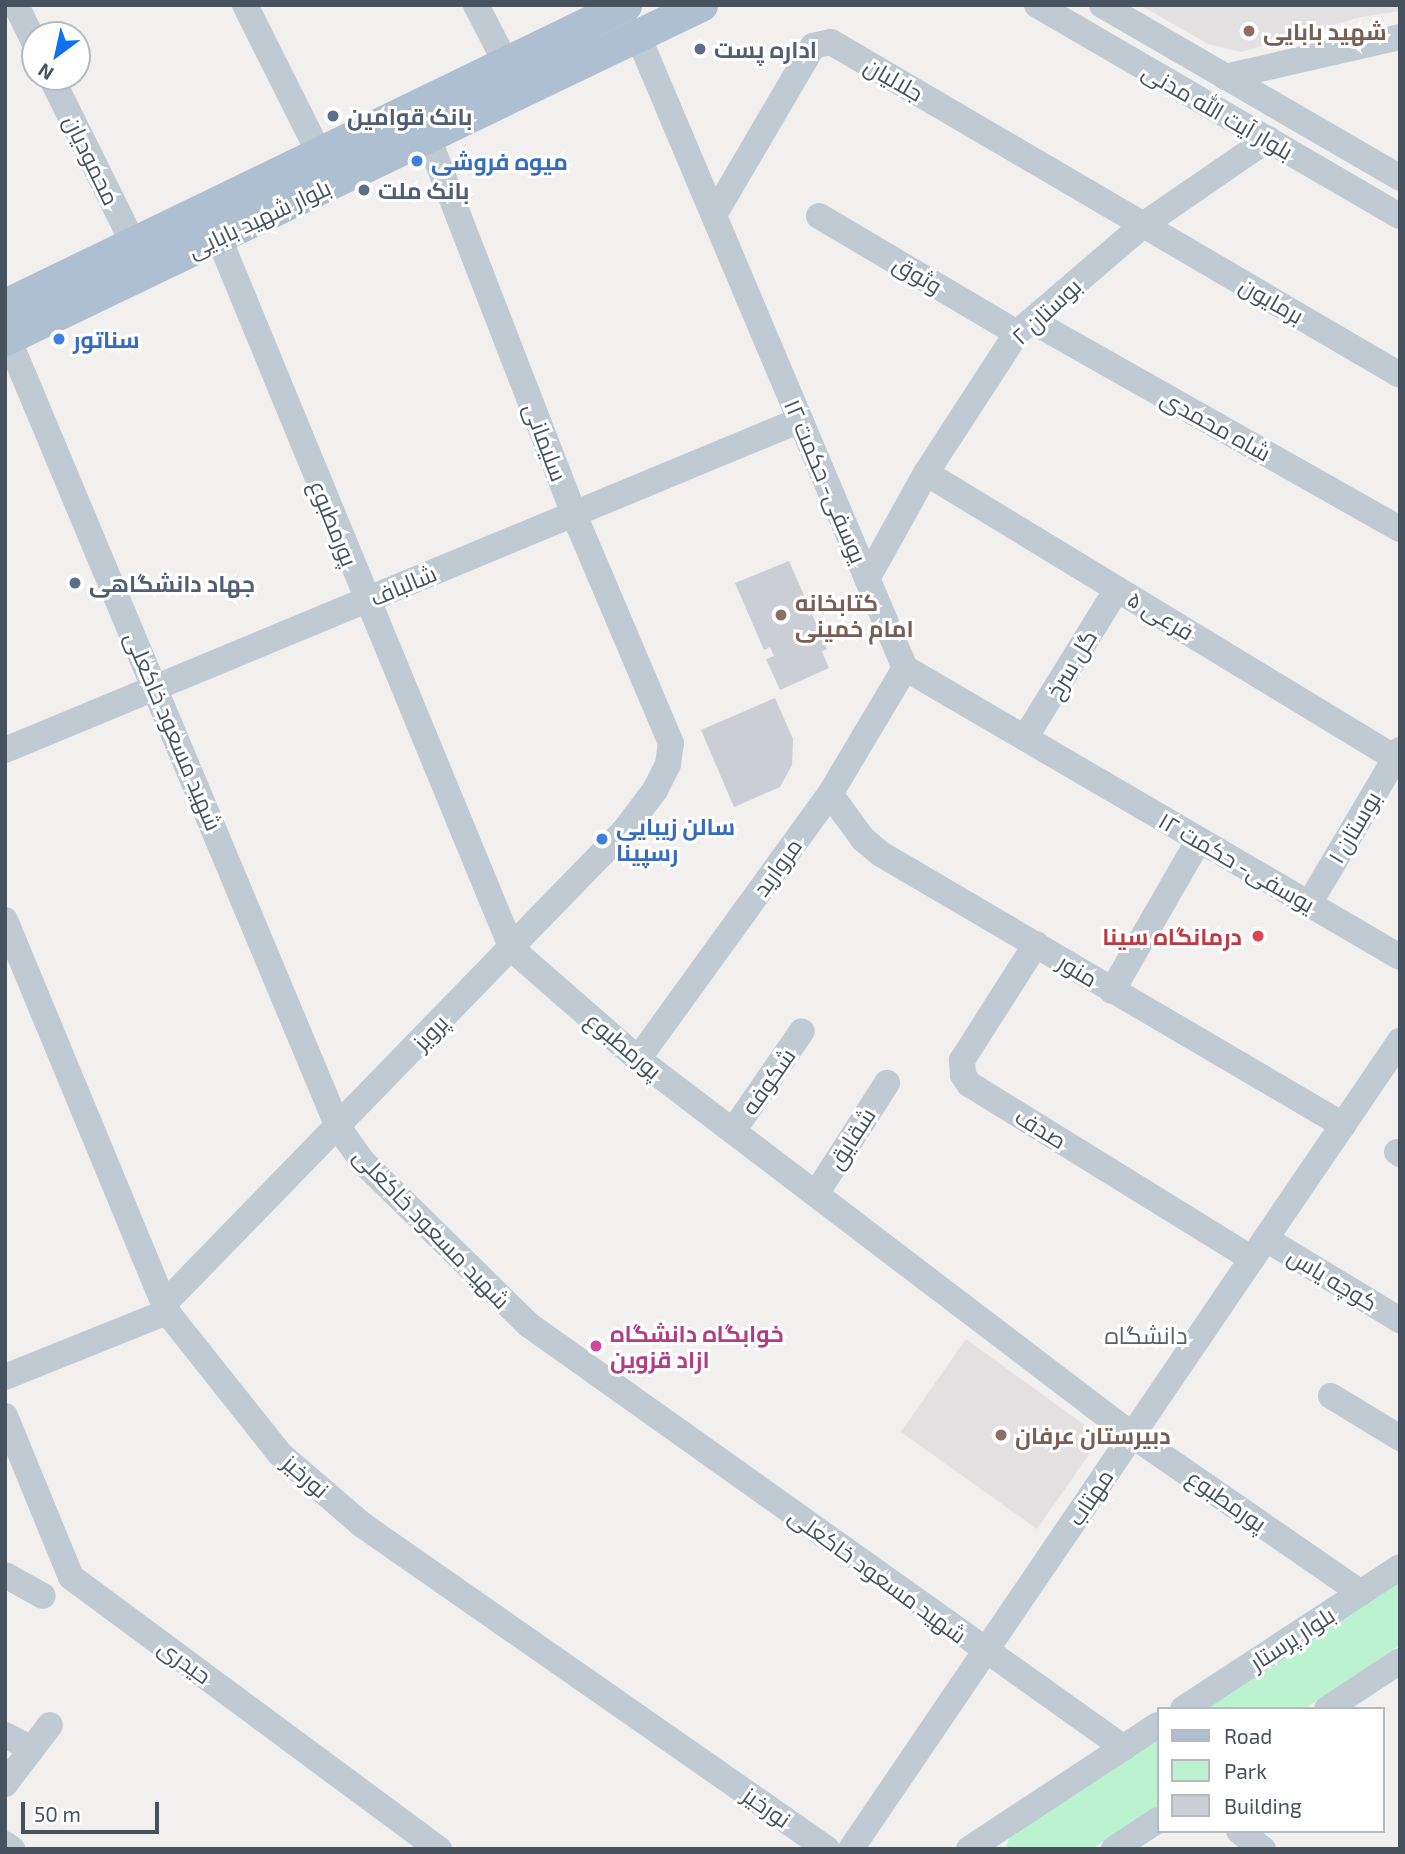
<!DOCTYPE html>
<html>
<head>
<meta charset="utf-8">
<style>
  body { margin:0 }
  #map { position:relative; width:1405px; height:1854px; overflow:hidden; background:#f2efef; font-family:"Exo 2",Cairo,sans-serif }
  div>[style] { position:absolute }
  .education>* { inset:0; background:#e3e0e1 }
  .green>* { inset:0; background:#bbf2d0 }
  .building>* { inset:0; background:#cbced4 }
  .minor>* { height:26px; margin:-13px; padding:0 13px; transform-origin:13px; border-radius:13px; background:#bfcad2 }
  .major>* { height:33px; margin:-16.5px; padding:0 16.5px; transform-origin:16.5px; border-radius:16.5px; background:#adbfd0 }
  .dots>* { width:19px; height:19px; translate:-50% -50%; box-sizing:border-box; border:4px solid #fff; border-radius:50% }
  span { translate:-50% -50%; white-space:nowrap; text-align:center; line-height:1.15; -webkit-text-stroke:6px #fff; paint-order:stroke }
  .education-label { font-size:23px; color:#785e54; font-weight:700 }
  .left { translate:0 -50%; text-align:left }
  .service-label { font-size:23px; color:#4e5e75; font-weight:700 }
  .street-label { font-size:23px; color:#46535e }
  .shop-label { font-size:23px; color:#366cbe; font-weight:700 }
  .health-label { font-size:23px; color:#be3a42; font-weight:700 }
  .right { translate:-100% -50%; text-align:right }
  .hotel-label { font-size:23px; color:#b23c85; font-weight:700 }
  .neighbourhood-label { font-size:24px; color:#5b6065 }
  .frame { position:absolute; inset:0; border:7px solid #46535e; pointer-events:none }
  .legend { position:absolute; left:1157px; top:1707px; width:228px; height:126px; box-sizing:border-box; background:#fff; border:2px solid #b5babf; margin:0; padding:9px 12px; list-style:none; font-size:21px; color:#46535e }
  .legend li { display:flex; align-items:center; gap:14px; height:35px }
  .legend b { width:35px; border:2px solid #b5babf }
  .north { position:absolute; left:21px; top:21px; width:70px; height:70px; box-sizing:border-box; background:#fff; border:2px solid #b5babf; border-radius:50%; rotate:213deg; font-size:19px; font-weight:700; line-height:28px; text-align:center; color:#46535e }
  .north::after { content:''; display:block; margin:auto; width:24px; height:32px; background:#0e71ed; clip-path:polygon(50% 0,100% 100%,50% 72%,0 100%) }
  .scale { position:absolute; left:21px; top:1802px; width:138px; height:32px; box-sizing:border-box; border:4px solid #46535e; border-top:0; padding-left:9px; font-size:21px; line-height:24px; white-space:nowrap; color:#46535e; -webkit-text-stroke:5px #fff; paint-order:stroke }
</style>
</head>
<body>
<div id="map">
  <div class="education">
    <i style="clip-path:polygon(1140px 5px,1400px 5px,1400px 11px,1361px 17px,1241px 52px,1208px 44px)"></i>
    <i style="clip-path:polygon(966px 1339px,1101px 1437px,1037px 1529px,901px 1432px)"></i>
  </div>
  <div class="green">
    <i style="clip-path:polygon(1400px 1580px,1400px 1645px,1304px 1709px,1205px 1709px)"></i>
    <i style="clip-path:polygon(1158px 1739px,1158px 1805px,1092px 1849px,1005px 1849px,1010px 1837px)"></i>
  </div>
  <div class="building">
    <i style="clip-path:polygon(789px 561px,827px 649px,822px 651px,829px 668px,780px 690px,766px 659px,774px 656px,770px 647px,764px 650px,735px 583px)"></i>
    <i style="clip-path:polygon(775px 698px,793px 739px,792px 765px,780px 787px,734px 807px,701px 730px)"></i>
  </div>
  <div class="minor">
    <i style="left:16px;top:5px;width:43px;rotate:64deg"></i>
    <i style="left:245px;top:5px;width:165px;rotate:63.4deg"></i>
    <i style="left:476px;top:5px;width:65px;rotate:62.7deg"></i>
    <i style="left:1037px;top:5px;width:420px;rotate:30.2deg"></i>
    <i style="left:1102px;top:5px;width:345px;rotate:30.1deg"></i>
    <i style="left:638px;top:36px;width:686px;rotate:67.1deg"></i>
    <i style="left:905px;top:668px;width:573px;rotate:30.28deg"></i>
    <i style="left:51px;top:77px;width:185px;rotate:63.7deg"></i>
    <i style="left:1225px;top:77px;width:180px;rotate:-12.9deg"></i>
    <i style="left:714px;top:215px;width:196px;rotate:-59.6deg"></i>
    <i style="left:813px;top:46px;width:18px;rotate:-13deg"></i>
    <i style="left:831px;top:42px;width:659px;rotate:30.34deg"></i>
    <i style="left:819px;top:216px;width:230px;rotate:30.6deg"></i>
    <i style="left:218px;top:236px;width:771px;rotate:67.59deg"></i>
    <i style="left:512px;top:949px;width:167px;rotate:41.1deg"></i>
    <i style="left:638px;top:1059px;width:621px;rotate:37.28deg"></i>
    <i style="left:1132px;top:1435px;width:278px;rotate:34.6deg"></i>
    <i style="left:1032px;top:321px;width:423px;rotate:29.5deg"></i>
    <i style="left:8px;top:338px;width:855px;rotate:67.3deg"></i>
    <i style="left:338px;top:1127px;width:43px;rotate:54.5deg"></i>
    <i style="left:363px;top:1162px;width:233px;rotate:44.5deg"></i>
    <i style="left:529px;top:1325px;width:730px;rotate:35.41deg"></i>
    <i style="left:926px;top:473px;width:555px;rotate:31.28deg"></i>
    <i style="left:867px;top:579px;width:121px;rotate:-60.9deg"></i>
    <i style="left:926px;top:473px;width:167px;rotate:-57deg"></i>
    <i style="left:1017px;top:333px;width:166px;rotate:-40.6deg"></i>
    <i style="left:1143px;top:225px;width:152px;rotate:-34.5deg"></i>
    <i style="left:1025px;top:738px;width:175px;rotate:-58.3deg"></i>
    <i style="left:5px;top:750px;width:861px;rotate:-22.54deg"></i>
    <i style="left:830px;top:794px;width:56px;rotate:53.7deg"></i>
    <i style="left:863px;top:839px;width:23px;rotate:40deg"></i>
    <i style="left:881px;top:854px;width:536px;rotate:30.4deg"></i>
    <i style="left:1309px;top:904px;width:179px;rotate:-59.4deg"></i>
    <i style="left:5px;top:920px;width:424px;rotate:67.5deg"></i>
    <i style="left:167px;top:1312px;width:181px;rotate:51.5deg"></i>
    <i style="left:280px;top:1454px;width:107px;rotate:40.8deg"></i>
    <i style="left:361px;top:1524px;width:568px;rotate:34.89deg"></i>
    <i style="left:1036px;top:944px;width:138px;rotate:122.5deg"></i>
    <i style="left:962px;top:1060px;width:15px;rotate:86deg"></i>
    <i style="left:963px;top:1075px;width:11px;rotate:56deg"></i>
    <i style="left:969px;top:1084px;width:333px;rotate:31.7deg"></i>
    <i style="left:1112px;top:991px;width:174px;rotate:-60.1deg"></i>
    <i style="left:638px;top:1059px;width:327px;rotate:-54.1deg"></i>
    <i style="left:830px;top:794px;width:147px;rotate:-59.2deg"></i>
    <i style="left:733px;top:1131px;width:121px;rotate:-55.4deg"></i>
    <i style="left:1397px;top:1152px;width:4px;rotate:34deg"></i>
    <i style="left:816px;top:1194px;width:132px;rotate:-57.4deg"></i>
    <i style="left:1266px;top:1239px;width:157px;rotate:31.2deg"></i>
    <i style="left:163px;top:1305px;width:661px;rotate:-45.8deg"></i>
    <i style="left:624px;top:831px;width:51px;rotate:-52.9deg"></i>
    <i style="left:655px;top:790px;width:29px;rotate:-63deg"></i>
    <i style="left:668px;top:764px;width:21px;rotate:-82deg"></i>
    <i style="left:671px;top:743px;width:249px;rotate:-113deg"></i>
    <i style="left:574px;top:514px;width:403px;rotate:-111.2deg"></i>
    <i style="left:5px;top:1377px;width:175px;rotate:-21.9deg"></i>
    <i style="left:1331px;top:1396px;width:81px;rotate:31.3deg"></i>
    <i style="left:5px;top:1416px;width:174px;rotate:67.7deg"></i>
    <i style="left:71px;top:1577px;width:458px;rotate:36.5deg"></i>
    <i style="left:5px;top:1575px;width:43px;rotate:28.9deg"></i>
    <i style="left:1183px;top:1709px;width:259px;rotate:-33.2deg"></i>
    <i style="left:1327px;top:1709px;width:87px;rotate:-33.3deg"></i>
    <i style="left:5px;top:1735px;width:30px;rotate:27deg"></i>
    <i style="left:5px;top:1784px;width:74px;rotate:-52.7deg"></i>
    <i style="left:1239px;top:1831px;width:30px;rotate:37deg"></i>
    <i style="left:5px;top:1844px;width:9px;rotate:36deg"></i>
    <i style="left:851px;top:1849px;width:977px;rotate:-55.81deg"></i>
    <i style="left:969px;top:1849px;width:226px;rotate:-33.3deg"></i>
    <i style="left:1114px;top:1849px;width:53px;rotate:-33.4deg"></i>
  </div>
  <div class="major">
    <i style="left:5px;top:305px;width:689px;rotate:-25.82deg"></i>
    <i style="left:5px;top:339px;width:772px;rotate:-25.64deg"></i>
  </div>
  <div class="dots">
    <i style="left:1249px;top:31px;background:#8d6e63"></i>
    <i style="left:700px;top:49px;background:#5c6f8a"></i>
    <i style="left:333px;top:116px;background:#5c6f8a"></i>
    <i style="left:417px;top:161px;background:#3f7fe0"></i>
    <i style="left:364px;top:190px;background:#5c6f8a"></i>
    <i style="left:59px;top:339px;background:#3f7fe0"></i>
    <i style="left:75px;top:583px;background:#5c6f8a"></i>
    <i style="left:781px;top:615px;background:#8d6e63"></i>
    <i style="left:602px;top:839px;background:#3f7fe0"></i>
    <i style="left:1258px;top:936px;background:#e0444e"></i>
    <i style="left:596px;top:1346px;background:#d1479c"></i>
    <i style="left:1001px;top:1435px;background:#8d6e63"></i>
  </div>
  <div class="education-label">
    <span class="left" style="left:1263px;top:31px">شهید بابایی</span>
    <span class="left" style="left:795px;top:615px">کتابخانه<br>امام خمینی</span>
    <span class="left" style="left:1015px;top:1435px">دبیرستان عرفان</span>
  </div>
  <div class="service-label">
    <span class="left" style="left:714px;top:49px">اداره پست</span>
    <span class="left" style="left:347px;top:116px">بانک قوامین</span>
    <span class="left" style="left:378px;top:190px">بانک ملت</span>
    <span class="left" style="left:89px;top:583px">جهاد دانشگاهی</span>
  </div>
  <div class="street-label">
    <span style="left:894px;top:79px;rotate:30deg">جلالیان</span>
    <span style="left:1218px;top:111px;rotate:30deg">بلوار آیت الله مدنی</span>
    <span style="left:92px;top:160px;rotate:64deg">محمودیان</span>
    <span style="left:259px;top:218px;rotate:-25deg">بلوار شهید بابایی</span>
    <span style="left:918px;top:274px;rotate:31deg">وثوق</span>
    <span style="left:1272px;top:300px;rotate:30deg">برمایون</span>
    <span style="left:1046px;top:311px;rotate:-43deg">بوستان ۲</span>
    <span style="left:1216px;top:425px;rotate:29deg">شاه محمدی</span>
    <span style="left:546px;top:442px;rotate:69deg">سلیمانی</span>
    <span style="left:826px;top:481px;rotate:67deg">یوسفی- حکمت ۱۲</span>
    <span style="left:334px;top:523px;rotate:68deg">پورمطبوع</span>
    <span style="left:403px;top:585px;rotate:-23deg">شالباف</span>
    <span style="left:1161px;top:615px;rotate:31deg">فرعی ۵</span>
    <span style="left:1071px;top:664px;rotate:-59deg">گل سرخ</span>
    <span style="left:174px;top:731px;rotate:67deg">شهید مسعود خاکعلی</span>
    <span style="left:1354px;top:827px;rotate:-59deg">بوستان ۱</span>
    <span style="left:1237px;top:862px;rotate:30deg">یوسفی- حکمت ۱۲</span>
    <span style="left:777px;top:867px;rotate:-54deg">مروارید</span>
    <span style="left:1078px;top:970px;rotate:31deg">منور</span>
    <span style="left:430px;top:1032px;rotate:-46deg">پرویز</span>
    <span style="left:624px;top:1045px;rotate:40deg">پورمطبوع</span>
    <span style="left:768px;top:1081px;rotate:-55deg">شکوفه</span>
    <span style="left:1041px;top:1128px;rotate:32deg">صدف</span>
    <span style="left:851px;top:1138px;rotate:-57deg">شقایق</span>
    <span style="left:432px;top:1228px;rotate:46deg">شهید مسعود خاکعلی</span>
    <span style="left:1333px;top:1279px;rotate:31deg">کوچه یاس</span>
    <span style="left:306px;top:1476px;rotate:41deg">نورخیز</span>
    <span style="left:1090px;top:1497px;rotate:-56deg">مهتاب</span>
    <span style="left:1227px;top:1500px;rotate:35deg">پورمطبوع</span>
    <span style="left:878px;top:1575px;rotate:36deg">شهید مسعود خاکعلی</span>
    <span style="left:1292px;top:1638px;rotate:-33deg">بلوار پرستار</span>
    <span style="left:185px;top:1661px;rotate:36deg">حیدری</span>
    <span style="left:767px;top:1807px;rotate:35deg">نورخیز</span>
  </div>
  <div class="shop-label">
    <span class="left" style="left:431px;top:161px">میوه فروشی</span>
    <span class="left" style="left:73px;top:339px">سناتور</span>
    <span class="left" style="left:616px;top:839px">سالن زیبایی<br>رسپینا</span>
  </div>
  <div class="health-label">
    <span class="right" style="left:1242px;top:936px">درمانگاه سینا</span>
  </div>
  <div class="hotel-label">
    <span class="left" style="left:610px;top:1346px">خوابگاه دانشگاه<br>ازاد قزوین</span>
  </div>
  <div class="neighbourhood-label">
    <span style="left:1146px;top:1335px">دانشگاه</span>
  </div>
  <div class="frame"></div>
  <ul class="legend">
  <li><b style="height:9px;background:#adbfd0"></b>Road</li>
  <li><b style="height:19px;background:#bbf2d0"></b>Park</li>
  <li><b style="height:19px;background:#cbced4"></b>Building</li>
  </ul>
  <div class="north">N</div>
  <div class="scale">50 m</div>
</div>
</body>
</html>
